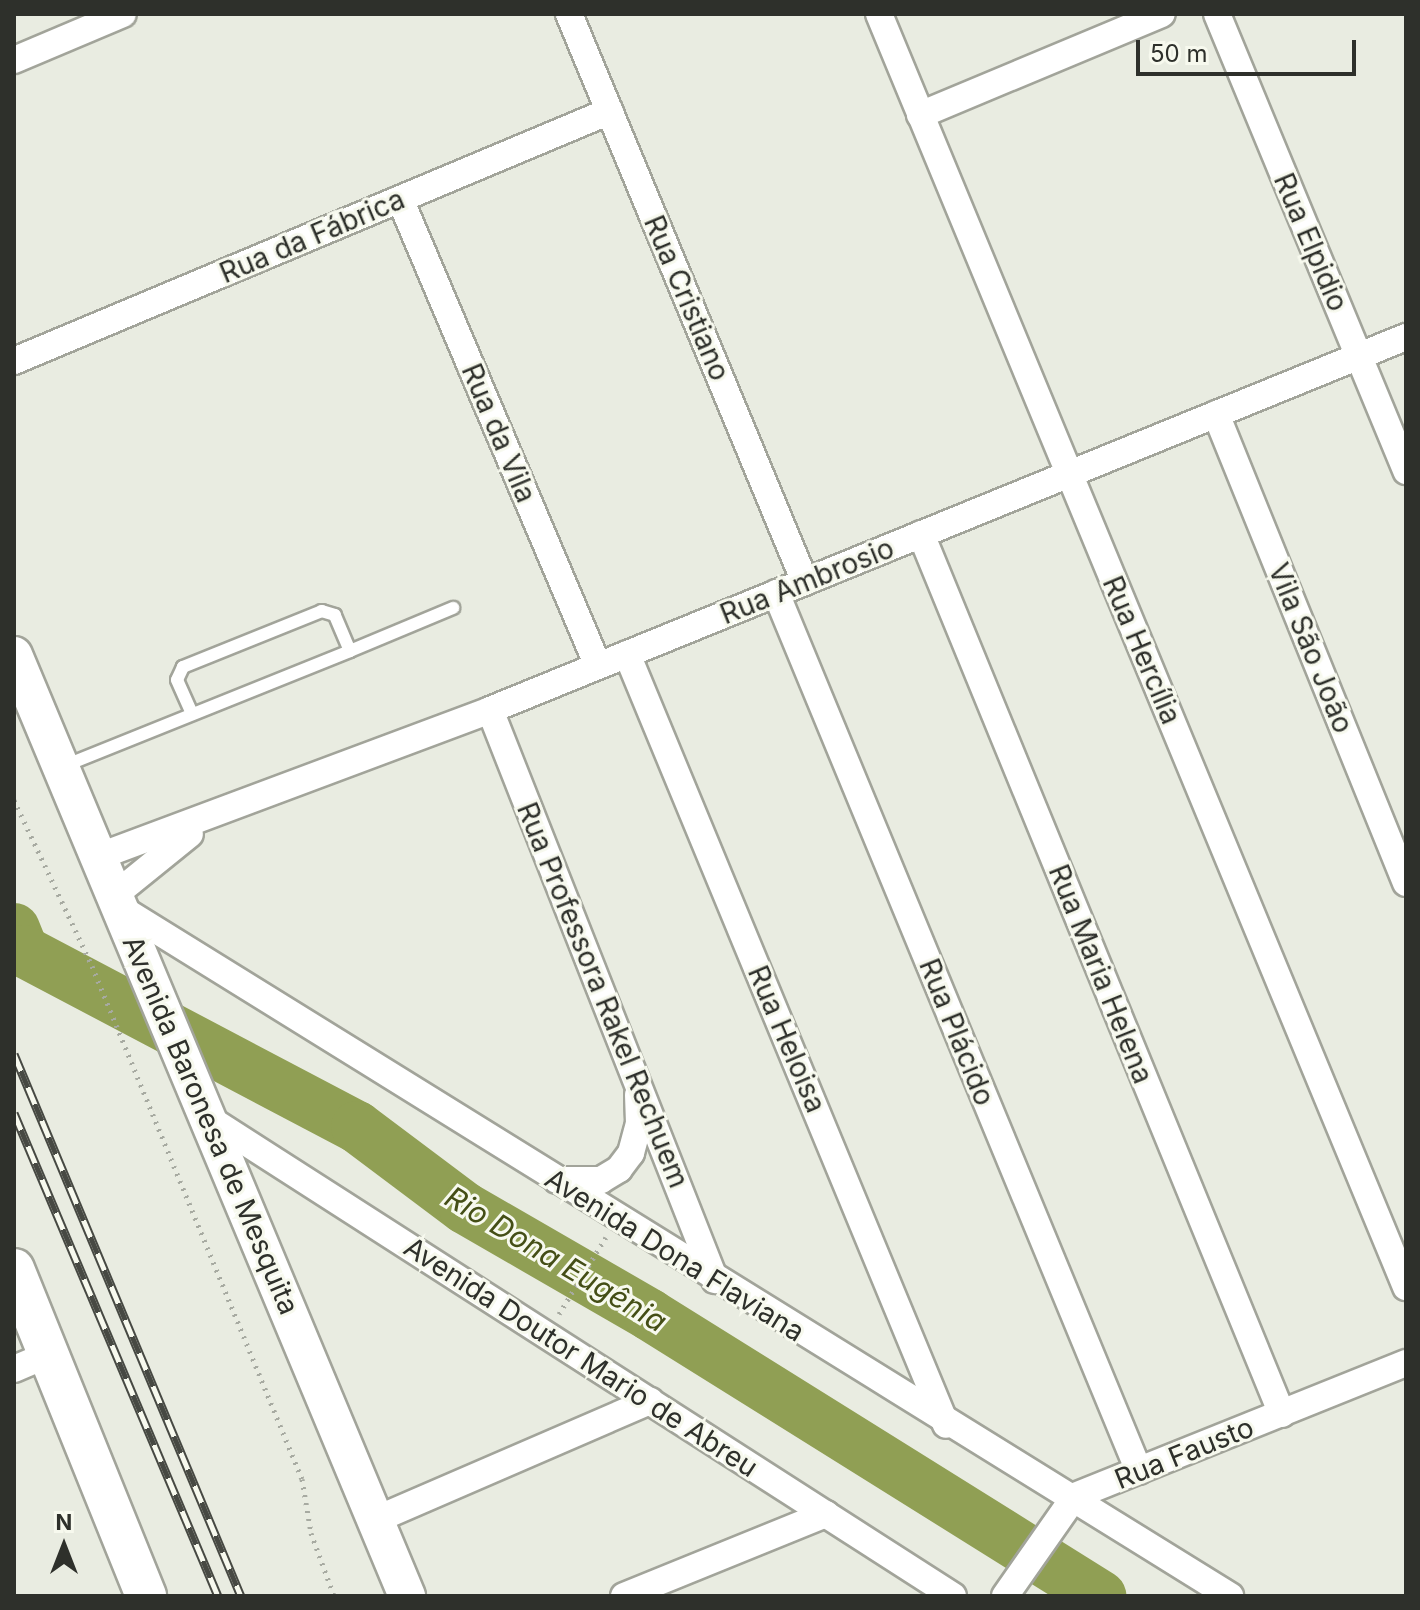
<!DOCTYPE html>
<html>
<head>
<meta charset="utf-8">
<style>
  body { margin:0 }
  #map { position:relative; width:1420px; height:1610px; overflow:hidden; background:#e9ece1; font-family:Inter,sans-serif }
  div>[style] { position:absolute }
  .river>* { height:52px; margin:-26px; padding:0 26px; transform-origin:26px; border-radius:26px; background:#909f54 }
  .path>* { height:5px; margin-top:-2.5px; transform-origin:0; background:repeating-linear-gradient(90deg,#a7aaa1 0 2px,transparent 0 8px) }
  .roads { filter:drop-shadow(2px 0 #a2a49a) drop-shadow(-2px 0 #a2a49a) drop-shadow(0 2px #a2a49a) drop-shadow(0 -2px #a2a49a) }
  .service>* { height:12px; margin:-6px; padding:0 6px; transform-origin:6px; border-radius:6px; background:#fff }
  .minor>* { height:26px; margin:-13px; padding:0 13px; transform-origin:13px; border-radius:13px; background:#fff }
  .secondary>* { height:36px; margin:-18px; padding:0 18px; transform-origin:18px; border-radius:18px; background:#fff }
  .primary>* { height:40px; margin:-20px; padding:0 20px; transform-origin:20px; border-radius:20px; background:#fff }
  .rail>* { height:9px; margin-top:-4.5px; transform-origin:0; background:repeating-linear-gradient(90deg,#f7f9ee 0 18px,#474943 0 36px); box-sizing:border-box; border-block:2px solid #474943 }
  span { translate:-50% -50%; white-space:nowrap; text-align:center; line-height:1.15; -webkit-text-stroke:6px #f7f9ee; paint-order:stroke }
  .street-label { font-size:28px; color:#2e302b }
  .water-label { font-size:30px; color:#444e16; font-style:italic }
  .frame { position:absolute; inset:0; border:16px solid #2e302b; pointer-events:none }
  .north { position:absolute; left:24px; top:1506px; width:80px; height:80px; -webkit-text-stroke:6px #f7f9ee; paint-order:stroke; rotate:0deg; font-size:22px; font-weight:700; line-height:32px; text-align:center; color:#2e302b }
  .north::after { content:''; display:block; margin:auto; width:28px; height:36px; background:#2e302b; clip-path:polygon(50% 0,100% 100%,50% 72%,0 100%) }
  .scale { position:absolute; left:1136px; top:40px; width:220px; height:36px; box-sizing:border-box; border:4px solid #2e302b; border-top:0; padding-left:10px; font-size:24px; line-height:28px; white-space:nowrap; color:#2e302b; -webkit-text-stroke:6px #f7f9ee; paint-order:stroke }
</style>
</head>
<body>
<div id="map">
  <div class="river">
    <i style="left:14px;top:929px;width:24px;rotate:68deg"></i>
    <i style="left:23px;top:951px;width:378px;rotate:27.8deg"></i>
    <i style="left:357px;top:1127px;width:135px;rotate:36.9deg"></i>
    <i style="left:465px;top:1208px;width:214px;rotate:30deg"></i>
    <i style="left:650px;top:1315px;width:531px;rotate:31.98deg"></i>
  </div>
  <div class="path">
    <i style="left:14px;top:800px;width:183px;rotate:64.8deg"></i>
    <i style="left:92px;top:966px;width:554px;rotate:67.74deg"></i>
    <i style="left:302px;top:1479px;width:55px;rotate:80.5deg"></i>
    <i style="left:311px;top:1533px;width:67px;rotate:69.9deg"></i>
    <i style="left:559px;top:1314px;width:90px;rotate:-58.6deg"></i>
  </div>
  <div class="roads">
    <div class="service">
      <i style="left:350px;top:651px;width:112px;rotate:-22.7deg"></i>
      <i style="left:64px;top:766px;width:308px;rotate:-21.9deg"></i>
      <i style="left:350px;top:651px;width:39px;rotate:-113deg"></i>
      <i style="left:335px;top:615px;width:14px;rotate:-163deg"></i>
      <i style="left:322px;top:611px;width:150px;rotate:158.1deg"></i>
      <i style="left:183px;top:667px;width:14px;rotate:115deg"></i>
      <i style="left:177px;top:680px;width:37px;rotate:66deg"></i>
    </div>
    <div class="minor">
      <i style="left:569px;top:14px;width:615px;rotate:67.44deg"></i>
      <i style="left:879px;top:14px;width:1378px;rotate:67.51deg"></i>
      <i style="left:1217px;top:14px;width:495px;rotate:67.5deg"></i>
      <i style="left:14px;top:60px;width:118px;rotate:-22.9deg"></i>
      <i style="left:920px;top:115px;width:262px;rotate:-22.7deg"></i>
      <i style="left:400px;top:199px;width:507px;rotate:67.02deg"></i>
      <i style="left:14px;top:361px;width:646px;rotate:-22.76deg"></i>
      <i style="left:1216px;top:414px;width:506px;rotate:67.95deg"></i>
      <i style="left:921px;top:534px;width:951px;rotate:67.7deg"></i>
      <i style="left:776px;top:593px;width:950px;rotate:67.54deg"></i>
      <i style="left:627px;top:654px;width:834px;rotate:67.52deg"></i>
      <i style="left:490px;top:710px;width:613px;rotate:68.46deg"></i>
      <i style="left:100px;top:856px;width:416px;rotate:-20.5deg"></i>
      <i style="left:490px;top:710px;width:989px;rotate:-22.16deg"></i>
      <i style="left:116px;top:894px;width:95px;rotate:-39deg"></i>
      <i style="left:122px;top:909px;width:1304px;rotate:31.8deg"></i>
      <i style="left:208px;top:1118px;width:885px;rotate:32.68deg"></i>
      <i style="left:557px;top:1180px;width:44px"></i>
      <i style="left:601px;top:1180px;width:21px;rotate:-31deg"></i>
      <i style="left:619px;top:1169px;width:20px;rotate:-53deg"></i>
      <i style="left:631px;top:1153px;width:31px;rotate:-75deg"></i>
      <i style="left:639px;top:1123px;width:28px;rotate:-92deg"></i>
      <i style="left:14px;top:1369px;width:38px;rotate:-23deg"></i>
      <i style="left:375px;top:1520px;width:300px;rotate:-23.4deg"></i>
      <i style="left:624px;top:1596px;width:218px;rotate:-22.1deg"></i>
      <i style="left:1005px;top:1596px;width:122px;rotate:-55deg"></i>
      <i style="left:1075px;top:1496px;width:357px;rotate:-21.9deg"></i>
    </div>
    <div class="secondary">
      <i style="left:14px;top:655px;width:1020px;rotate:67.33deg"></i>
    </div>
    <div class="primary">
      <i style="left:14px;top:1269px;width:353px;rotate:68deg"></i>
    </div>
  </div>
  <div class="rail">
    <i style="left:14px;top:1054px;width:588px;rotate:67.28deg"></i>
    <i style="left:14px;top:1113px;width:524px;rotate:67.1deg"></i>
  </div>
  <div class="street-label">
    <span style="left:312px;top:236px;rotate:-23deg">Rua da Fábrica</span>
    <span style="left:1311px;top:242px;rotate:67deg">Rua Elpidio</span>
    <span style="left:687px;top:298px;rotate:67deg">Rua Cristiano</span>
    <span style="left:499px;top:433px;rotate:67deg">Rua da Vila</span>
    <span style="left:807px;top:581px;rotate:-22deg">Rua Ambrosio</span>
    <span style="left:1311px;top:648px;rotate:68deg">Vila São João</span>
    <span style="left:1142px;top:650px;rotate:67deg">Rua Hercília</span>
    <span style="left:1101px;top:974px;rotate:68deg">Rua Maria Helena</span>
    <span style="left:603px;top:995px;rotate:68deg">Rua Professora Rakel Rechuem</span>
    <span style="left:957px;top:1032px;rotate:68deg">Rua Plácido</span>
    <span style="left:787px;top:1039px;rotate:67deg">Rua Heloisa</span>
    <span style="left:211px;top:1125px;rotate:67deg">Avenida Baronesa de Mesquita</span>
    <span style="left:675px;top:1255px;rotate:32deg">Avenida Dona Flaviana</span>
    <span style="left:581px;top:1357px;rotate:33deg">Avenida Doutor Mario de Abreu</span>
    <span style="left:1184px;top:1453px;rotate:-22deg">Rua Fausto</span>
  </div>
  <div class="water-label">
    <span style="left:556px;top:1259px;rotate:31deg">Rio Dona Eugênia</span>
  </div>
  <div class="frame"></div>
  <div class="north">N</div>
  <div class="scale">50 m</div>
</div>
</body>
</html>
